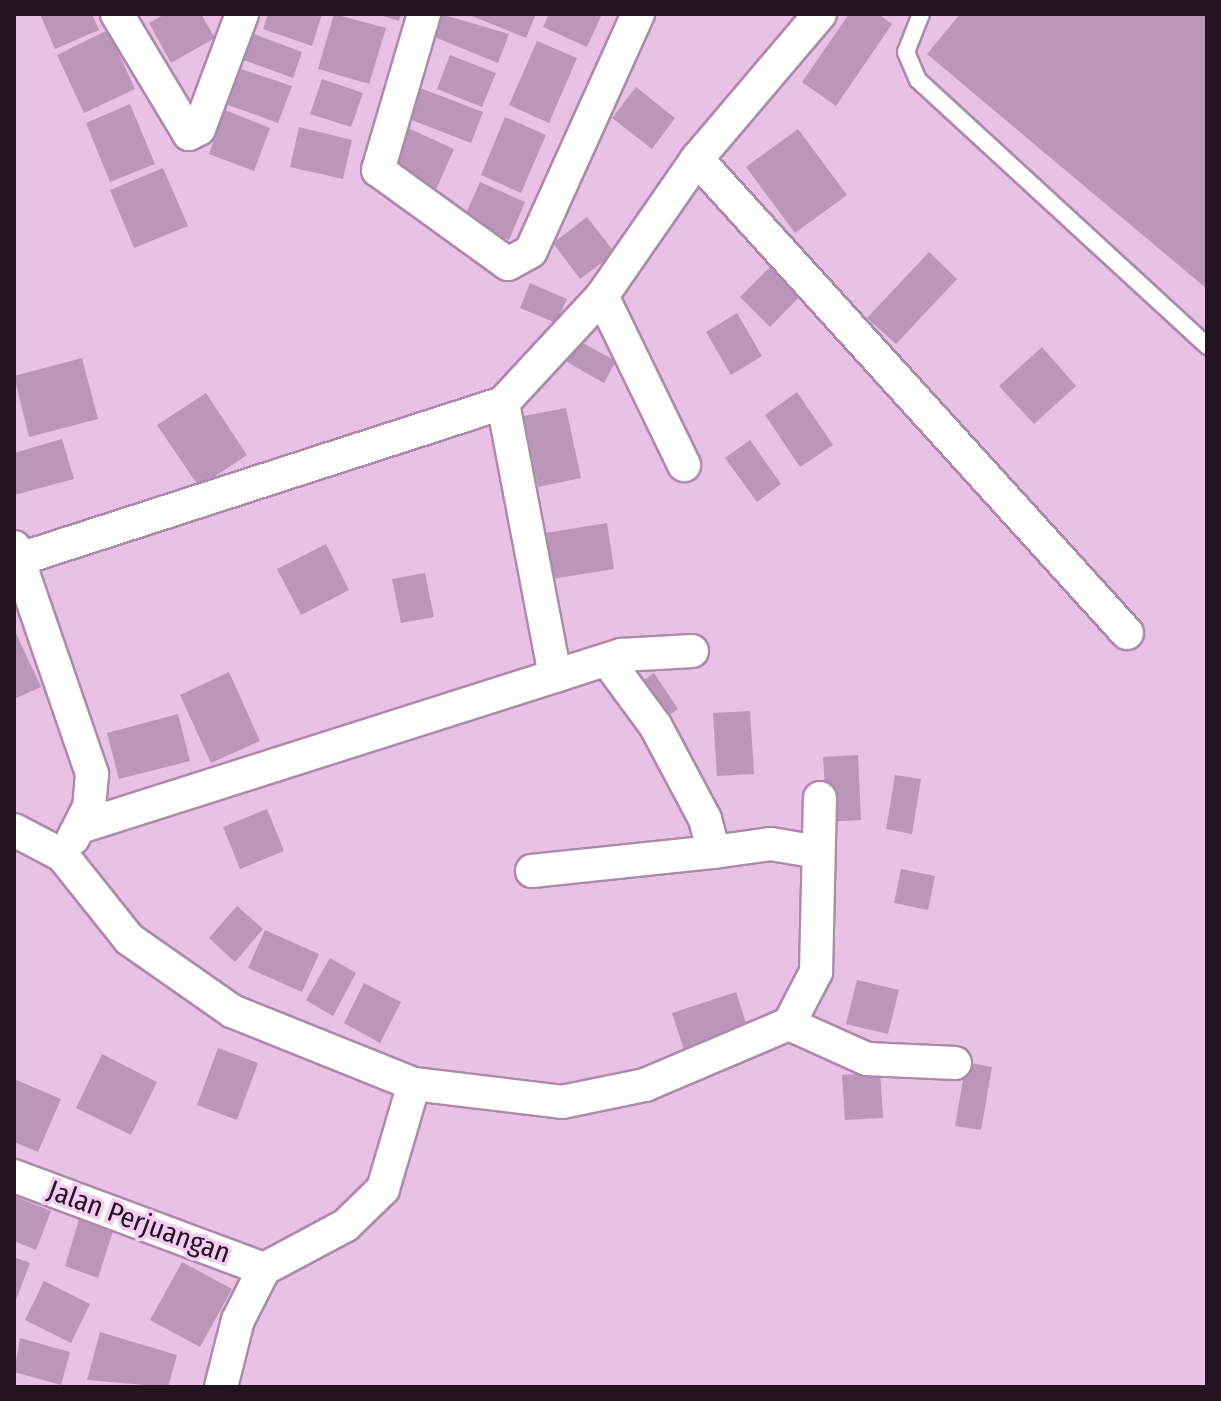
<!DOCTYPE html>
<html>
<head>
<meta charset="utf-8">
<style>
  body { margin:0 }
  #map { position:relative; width:1221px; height:1401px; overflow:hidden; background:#e9c1e5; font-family:"Fira Sans Condensed",sans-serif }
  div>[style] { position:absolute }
  .building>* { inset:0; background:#bc96b9 }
  .roads { filter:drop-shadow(2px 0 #af89ac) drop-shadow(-2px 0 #af89ac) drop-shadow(0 2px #af89ac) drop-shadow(0 -2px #af89ac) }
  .lane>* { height:16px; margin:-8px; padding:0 8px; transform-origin:8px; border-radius:8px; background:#fff }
  .street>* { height:32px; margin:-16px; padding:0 16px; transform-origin:16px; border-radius:16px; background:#fff }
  span { translate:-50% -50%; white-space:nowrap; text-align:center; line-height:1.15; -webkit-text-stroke:7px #f6cdf2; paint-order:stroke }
  .street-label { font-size:28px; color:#221421 }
  .frame { position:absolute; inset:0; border:16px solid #221421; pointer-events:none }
</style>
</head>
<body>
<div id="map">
  <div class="building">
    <i style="clip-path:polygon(40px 14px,92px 14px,99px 30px,55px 49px)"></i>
    <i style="clip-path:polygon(165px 14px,201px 14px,215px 38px,171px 63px,149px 23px)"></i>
    <i style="clip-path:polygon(268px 14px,322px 14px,312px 46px,263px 29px)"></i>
    <i style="clip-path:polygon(334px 14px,386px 28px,369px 84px,318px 69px)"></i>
    <i style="clip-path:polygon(377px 14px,401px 14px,399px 21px)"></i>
    <i style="clip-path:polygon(441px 14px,509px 34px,498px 63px,432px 36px)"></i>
    <i style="clip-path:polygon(467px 14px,536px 14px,526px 38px)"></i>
    <i style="clip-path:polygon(549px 14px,602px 14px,587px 47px,543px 27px)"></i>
    <i style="clip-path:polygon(849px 14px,878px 14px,892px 24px,836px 106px,802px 82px)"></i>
    <i style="clip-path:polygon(960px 14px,1207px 14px,1207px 289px,927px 54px)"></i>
    <i style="clip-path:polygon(108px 30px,135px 89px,84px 113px,57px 55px)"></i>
    <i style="clip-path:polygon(254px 34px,302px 52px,293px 78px,244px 60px)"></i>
    <i style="clip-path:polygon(537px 41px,577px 58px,549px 123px,509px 105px)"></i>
    <i style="clip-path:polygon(450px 55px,496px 73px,482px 107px,437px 89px)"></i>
    <i style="clip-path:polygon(241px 69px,292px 86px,278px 123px,228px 105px)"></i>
    <i style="clip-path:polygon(322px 79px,363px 93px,351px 127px,310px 114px)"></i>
    <i style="clip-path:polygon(636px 87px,675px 118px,652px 149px,612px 118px)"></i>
    <i style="clip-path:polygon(420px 88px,483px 112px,471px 143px,409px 119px)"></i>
    <i style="clip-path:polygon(130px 104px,155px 164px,110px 182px,86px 123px)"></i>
    <i style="clip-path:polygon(225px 110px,270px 128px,254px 171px,209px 154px)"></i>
    <i style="clip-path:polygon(505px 117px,546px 135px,521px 193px,481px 175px)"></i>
    <i style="clip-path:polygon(299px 127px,352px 140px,343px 179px,290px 167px)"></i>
    <i style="clip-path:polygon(408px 128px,454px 149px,435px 192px,389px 171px)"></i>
    <i style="clip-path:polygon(798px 129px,847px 195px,795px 233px,746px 167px)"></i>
    <i style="clip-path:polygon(163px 168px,188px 226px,134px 248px,110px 190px)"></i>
    <i style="clip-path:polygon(480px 182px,525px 202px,509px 240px,463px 220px)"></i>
    <i style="clip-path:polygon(587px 217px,615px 253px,580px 279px,553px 243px)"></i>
    <i style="clip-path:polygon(929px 252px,957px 279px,896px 344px,867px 318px)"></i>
    <i style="clip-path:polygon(779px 258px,808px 288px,770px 327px,740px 297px)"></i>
    <i style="clip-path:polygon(530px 283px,567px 299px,556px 323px,520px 308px)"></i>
    <i style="clip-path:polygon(737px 313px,762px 356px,731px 375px,706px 332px)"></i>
    <i style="clip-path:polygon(579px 341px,616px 361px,604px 383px,567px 362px)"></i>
    <i style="clip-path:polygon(1042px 347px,1076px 386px,1034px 424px,999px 386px)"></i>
    <i style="clip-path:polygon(82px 358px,98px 419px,29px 437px,14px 376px)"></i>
    <i style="clip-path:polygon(797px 392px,833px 445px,800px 467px,765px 415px)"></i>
    <i style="clip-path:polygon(206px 393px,247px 455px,199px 487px,157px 425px)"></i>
    <i style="clip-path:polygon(566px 408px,581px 478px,538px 487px,524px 416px)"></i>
    <i style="clip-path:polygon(62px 439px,74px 479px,14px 495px,14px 453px)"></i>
    <i style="clip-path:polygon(750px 440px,781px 484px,757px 502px,725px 458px)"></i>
    <i style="clip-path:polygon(607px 523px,614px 569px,540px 581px,533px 535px)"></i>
    <i style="clip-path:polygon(326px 544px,349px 590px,301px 615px,277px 569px)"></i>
    <i style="clip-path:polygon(425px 573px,434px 617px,401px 623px,392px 579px)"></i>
    <i style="clip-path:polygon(14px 629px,41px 687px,14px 699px)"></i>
    <i style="clip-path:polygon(229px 672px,260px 741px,211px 763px,180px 695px)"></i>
    <i style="clip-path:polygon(654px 673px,678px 709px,662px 720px,638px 684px)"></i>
    <i style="clip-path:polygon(750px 711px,754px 774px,717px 776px,713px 713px)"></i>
    <i style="clip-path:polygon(178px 714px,190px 761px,119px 779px,107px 733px)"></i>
    <i style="clip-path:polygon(858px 755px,861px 820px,827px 822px,823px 757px)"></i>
    <i style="clip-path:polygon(895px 775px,921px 779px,912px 834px,886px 829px)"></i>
    <i style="clip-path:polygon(267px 809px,284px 851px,240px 869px,223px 827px)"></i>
    <i style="clip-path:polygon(901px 869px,935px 876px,928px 910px,894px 903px)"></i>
    <i style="clip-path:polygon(237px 906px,263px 929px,235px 962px,209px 938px)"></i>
    <i style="clip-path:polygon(265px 930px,319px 954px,302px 992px,248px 968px)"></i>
    <i style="clip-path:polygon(330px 958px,356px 973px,333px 1016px,306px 1000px)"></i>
    <i style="clip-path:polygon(857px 980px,899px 990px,888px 1034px,846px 1024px)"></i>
    <i style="clip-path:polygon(364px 983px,401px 1002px,380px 1043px,344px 1023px)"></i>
    <i style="clip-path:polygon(736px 992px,749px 1032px,685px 1053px,672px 1013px)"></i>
    <i style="clip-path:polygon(218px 1048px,258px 1063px,237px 1120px,197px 1105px)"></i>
    <i style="clip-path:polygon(102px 1054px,157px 1082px,131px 1135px,76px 1108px)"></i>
    <i style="clip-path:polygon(966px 1062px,992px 1067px,981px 1130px,955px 1126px)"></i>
    <i style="clip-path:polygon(880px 1072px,883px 1118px,845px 1120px,842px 1075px)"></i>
    <i style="clip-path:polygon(14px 1079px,61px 1099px,38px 1152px,14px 1142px)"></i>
    <i style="clip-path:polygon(14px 1196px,51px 1211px,36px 1250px,14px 1241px)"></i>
    <i style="clip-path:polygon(79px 1220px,113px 1231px,98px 1278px,65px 1266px)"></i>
    <i style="clip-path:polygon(14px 1257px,30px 1263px,14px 1305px)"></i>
    <i style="clip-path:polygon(182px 1262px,232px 1289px,200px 1347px,150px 1320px)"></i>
    <i style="clip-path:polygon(44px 1281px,90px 1304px,71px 1343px,25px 1320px)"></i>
    <i style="clip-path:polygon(100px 1332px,177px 1355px,168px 1387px,87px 1380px)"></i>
    <i style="clip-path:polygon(20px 1338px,70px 1352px,61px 1385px,14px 1372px)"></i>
  </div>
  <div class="roads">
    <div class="lane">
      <i style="left:921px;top:14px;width:41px;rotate:111.5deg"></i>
      <i style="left:906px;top:52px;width:30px;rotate:67deg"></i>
      <i style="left:918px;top:80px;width:393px;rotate:42.6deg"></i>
    </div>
    <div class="street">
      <i style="left:117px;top:14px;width:140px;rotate:59deg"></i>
      <i style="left:189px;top:134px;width:11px;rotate:-27deg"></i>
      <i style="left:199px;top:129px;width:123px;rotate:-69.5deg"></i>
      <i style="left:424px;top:14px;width:163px;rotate:106.4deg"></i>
      <i style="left:378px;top:170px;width:160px;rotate:35.9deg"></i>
      <i style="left:508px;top:264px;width:26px;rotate:-29deg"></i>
      <i style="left:531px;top:251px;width:260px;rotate:-65.7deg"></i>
      <i style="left:697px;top:159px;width:190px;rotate:-49.7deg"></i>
      <i style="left:602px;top:296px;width:188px;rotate:64.1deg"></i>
      <i style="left:503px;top:403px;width:278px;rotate:79.2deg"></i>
      <i style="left:14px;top:547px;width:240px;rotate:71deg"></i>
      <i style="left:92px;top:774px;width:33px;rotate:95deg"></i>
      <i style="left:89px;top:807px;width:35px;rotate:117deg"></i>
      <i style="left:20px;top:559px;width:508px;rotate:-17.9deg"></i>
      <i style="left:503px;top:403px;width:146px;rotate:-47.2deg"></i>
      <i style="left:602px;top:296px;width:167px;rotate:-55.3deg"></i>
      <i style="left:697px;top:159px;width:640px;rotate:47.79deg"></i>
      <i style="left:607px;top:660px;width:81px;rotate:53.6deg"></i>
      <i style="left:655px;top:725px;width:106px;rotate:62deg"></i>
      <i style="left:705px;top:819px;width:34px;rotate:75deg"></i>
      <i style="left:714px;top:852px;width:58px;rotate:-8deg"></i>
      <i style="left:771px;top:844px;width:48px;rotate:9.7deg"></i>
      <i style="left:80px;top:827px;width:568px;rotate:-17.64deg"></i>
      <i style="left:621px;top:655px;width:71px;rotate:-3.2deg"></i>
      <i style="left:14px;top:830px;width:54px;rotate:27.5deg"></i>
      <i style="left:62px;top:855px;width:107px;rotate:51.4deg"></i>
      <i style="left:129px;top:939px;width:126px;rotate:35deg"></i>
      <i style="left:232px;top:1011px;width:196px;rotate:21.9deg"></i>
      <i style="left:414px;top:1084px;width:149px;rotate:6.9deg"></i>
      <i style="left:562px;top:1102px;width:85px;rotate:-11.6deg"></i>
      <i style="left:645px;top:1085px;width:156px;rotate:-23deg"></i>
      <i style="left:789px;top:1024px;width:59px;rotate:-62.6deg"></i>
      <i style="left:816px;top:972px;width:174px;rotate:-88.7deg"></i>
      <i style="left:532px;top:871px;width:183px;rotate:-6deg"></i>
      <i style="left:789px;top:1024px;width:85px;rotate:24.2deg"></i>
      <i style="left:867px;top:1059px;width:88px;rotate:2.6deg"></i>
      <i style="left:14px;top:1176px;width:267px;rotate:20.4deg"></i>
      <i style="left:221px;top:1387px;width:69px;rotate:-75.8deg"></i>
      <i style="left:238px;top:1320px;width:57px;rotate:-63deg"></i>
      <i style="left:264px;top:1269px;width:93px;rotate:-28.2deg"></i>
      <i style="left:346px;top:1225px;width:52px;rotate:-44.2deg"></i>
      <i style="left:383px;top:1189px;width:109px;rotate:-73.6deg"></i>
    </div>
  </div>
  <div class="street-label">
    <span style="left:139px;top:1222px;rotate:20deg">Jalan Perjuangan</span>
  </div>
  <div class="frame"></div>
</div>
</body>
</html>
